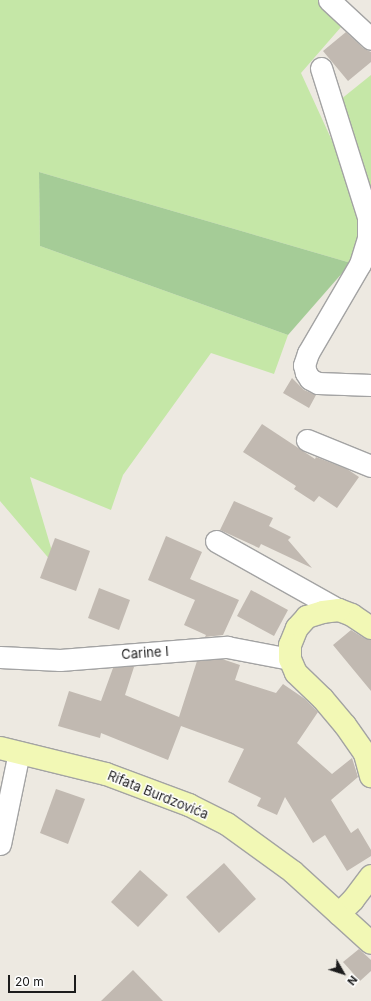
<!DOCTYPE html>
<html>
<head>
<meta charset="utf-8">
<style>
  body { margin:0 }
  #map { position:relative; width:371px; height:1001px; overflow:hidden; background:#ede9e1; font-family:Inter,sans-serif }
  div>[style] { position:absolute }
  .grass>* { inset:0; background:#c5e7a7 }
  .forest>* { inset:0; background:#a5cc97 }
  .building>* { inset:0; background:#c1b9b1 }
  .roads { filter:drop-shadow(1px 0 #a3a3a3) drop-shadow(-1px 0 #a3a3a3) drop-shadow(0 1px #a3a3a3) drop-shadow(0 -1px #a3a3a3) }
  .street>* { height:21px; margin:-10.5px; padding:0 10.5px; transform-origin:10.5px; border-radius:10.5px; background:#fff }
  .secondary>* { height:22px; margin:-11px; padding:0 11px; transform-origin:11px; border-radius:11px; background:#f2f8b5 }
  span { translate:-50% -50%; white-space:nowrap; text-align:center; line-height:1.15; -webkit-text-stroke:3px #fff; paint-order:stroke }
  .street-label { font-size:13px; color:#1c1c1c }
  .north { position:absolute; left:323px; top:953px; width:40px; height:40px; -webkit-text-stroke:3px #fff; paint-order:stroke; rotate:129deg; font-size:11px; font-weight:700; line-height:16px; text-align:center; color:#1c1c1c }
  .north::after { content:''; display:block; margin:auto; width:14px; height:18px; background:#1c1c1c; clip-path:polygon(50% 0,100% 100%,50% 72%,0 100%) }
  .scale { position:absolute; left:8px; top:975px; width:68px; height:18px; box-sizing:border-box; border:2px solid #1c1c1c; border-top:0; padding-left:5px; font-size:12px; line-height:14px; white-space:nowrap; color:#1c1c1c; -webkit-text-stroke:3px #fff; paint-order:stroke }
</style>
</head>
<body>
<div id="map">
  <div class="grass">
    <i style="clip-path:polygon(0 0,329px 0,348px 19px,301px 73px,367px 217px,351px 263px,39px 172px,40px 246px,288px 335px,274px 374px,211px 353px,123px 475px,111px 510px,30px 477px,57px 568px,0 501px)"></i>
    <i style="clip-path:polygon(371px 75px,371px 191px,335px 104px)"></i>
  </div>
  <div class="forest">
    <i style="clip-path:polygon(39px 172px,351px 263px,288px 335px,40px 246px)"></i>
  </div>
  <div class="building">
    <i style="clip-path:polygon(346px 32px,363px 48px,371px 52px,371px 62px,348px 81px,323px 51px)"></i>
    <i style="clip-path:polygon(292px 378px,304px 390px,316px 395px,309px 408px,283px 393px)"></i>
    <i style="clip-path:polygon(262px 424px,315px 459px,316px 457px,347px 469px,359px 477px,337px 508px,319px 496px,314px 502px,294px 489px,296px 486px,243px 452px)"></i>
    <i style="clip-path:polygon(234px 501px,273px 518px,269px 526px,291px 537px,288px 540px,312px 568px,261px 544px,259px 548px,220px 530px)"></i>
    <i style="clip-path:polygon(166px 536px,202px 552px,190px 579px,239px 600px,223px 635px,205px 637px,206px 635px,184px 625px,195px 600px,148px 580px)"></i>
    <i style="clip-path:polygon(55px 538px,90px 551px,76px 591px,40px 578px)"></i>
    <i style="clip-path:polygon(99px 588px,130px 600px,119px 630px,88px 618px)"></i>
    <i style="clip-path:polygon(251px 590px,288px 610px,274px 636px,237px 616px)"></i>
    <i style="clip-path:polygon(351px 630px,364px 638px,371px 640px,371px 691px,333px 645px)"></i>
    <i style="clip-path:polygon(222px 659px,240px 665px,235px 680px,276px 693px,283px 684px,305px 699px,318px 712px,297px 743px,332px 774px,352px 758px,358px 777px,331px 800px,351px 833px,358px 828px,371px 850px,371px 856px,347px 871px,325px 835px,313px 843px,285px 797px,277px 815px,257px 806px,261px 798px,228px 782px,244px 749px,181px 726px,168px 760px,101px 733px,100px 738px,58px 726px,69px 691px,101px 701px,113px 668px,133px 666px,134px 667px,125px 695px,179px 717px,197px 661px)"></i>
    <i style="clip-path:polygon(56px 789px,85px 799px,68px 844px,40px 833px)"></i>
    <i style="clip-path:polygon(224px 863px,256px 899px,219px 933px,186px 897px)"></i>
    <i style="clip-path:polygon(140px 870px,168px 895px,138px 927px,111px 902px)"></i>
    <i style="clip-path:polygon(359px 949px,371px 960px,371px 971px,360px 981px,343px 962px)"></i>
    <i style="clip-path:polygon(133px 970px,163px 1001px,101px 1001px)"></i>
  </div>
  <div class="roads">
    <div class="street">
      <i style="left:329px;top:0;width:57px;rotate:42.9deg"></i>
      <i style="left:321px;top:68px;width:156px;rotate:72.5deg"></i>
      <i style="left:371px;top:218px;width:3px;rotate:-162deg"></i>
      <i style="left:368px;top:217px;width:21px;rotate:90deg"></i>
      <i style="left:368px;top:238px;width:27px;rotate:107deg"></i>
      <i style="left:360px;top:264px;width:103px;rotate:120.3deg"></i>
      <i style="left:308px;top:353px;width:13px;rotate:108deg"></i>
      <i style="left:304px;top:365px;width:8px;rotate:76deg"></i>
      <i style="left:306px;top:373px;width:7px;rotate:56deg"></i>
      <i style="left:310px;top:379px;width:9px;rotate:27deg"></i>
      <i style="left:318px;top:383px;width:53px;rotate:2.2deg"></i>
      <i style="left:307px;top:440px;width:69px;rotate:22.1deg"></i>
      <i style="left:216px;top:541px;width:141px;rotate:29.3deg"></i>
      <i style="left:0;top:657px;width:60px;rotate:2.9deg"></i>
      <i style="left:60px;top:660px;width:168px;rotate:-4.5deg"></i>
      <i style="left:227px;top:647px;width:64px;rotate:10.8deg"></i>
      <i style="left:0;top:844px;width:94px;rotate:-78.3deg"></i>
    </div>
    <div class="secondary">
      <i style="left:371px;top:628px;width:23px;rotate:-146deg"></i>
      <i style="left:352px;top:615px;width:14px;rotate:-159deg"></i>
      <i style="left:339px;top:610px;width:16px;rotate:173deg"></i>
      <i style="left:323px;top:612px;width:17px;rotate:163deg"></i>
      <i style="left:307px;top:617px;width:15px;rotate:132deg"></i>
      <i style="left:297px;top:628px;width:18px;rotate:112deg"></i>
      <i style="left:290px;top:645px;width:14px;rotate:90deg"></i>
      <i style="left:290px;top:659px;width:15px;rotate:67deg"></i>
      <i style="left:296px;top:673px;width:37px;rotate:44deg"></i>
      <i style="left:323px;top:699px;width:34px;rotate:50deg"></i>
      <i style="left:345px;top:725px;width:35px;rotate:55deg"></i>
      <i style="left:365px;top:754px;width:23px;rotate:75deg"></i>
      <i style="left:0;top:748px;width:109px;rotate:13.8deg"></i>
      <i style="left:106px;top:774px;width:89px;rotate:20.5deg"></i>
      <i style="left:189px;top:805px;width:42px;rotate:26.6deg"></i>
      <i style="left:227px;top:824px;width:82px;rotate:36deg"></i>
      <i style="left:293px;top:872px;width:105px;rotate:42.3deg"></i>
      <i style="left:339px;top:914px;width:20px;rotate:-45deg"></i>
      <i style="left:353px;top:900px;width:30px;rotate:-53deg"></i>
    </div>
  </div>
  <div class="street-label">
    <span style="left:145px;top:653px;rotate:-4deg">Carine I</span>
    <span style="left:158px;top:795px;rotate:22deg">Rifata Burdzovića</span>
  </div>
  <div class="north">N</div>
  <div class="scale">20 m</div>
</div>
</body>
</html>
